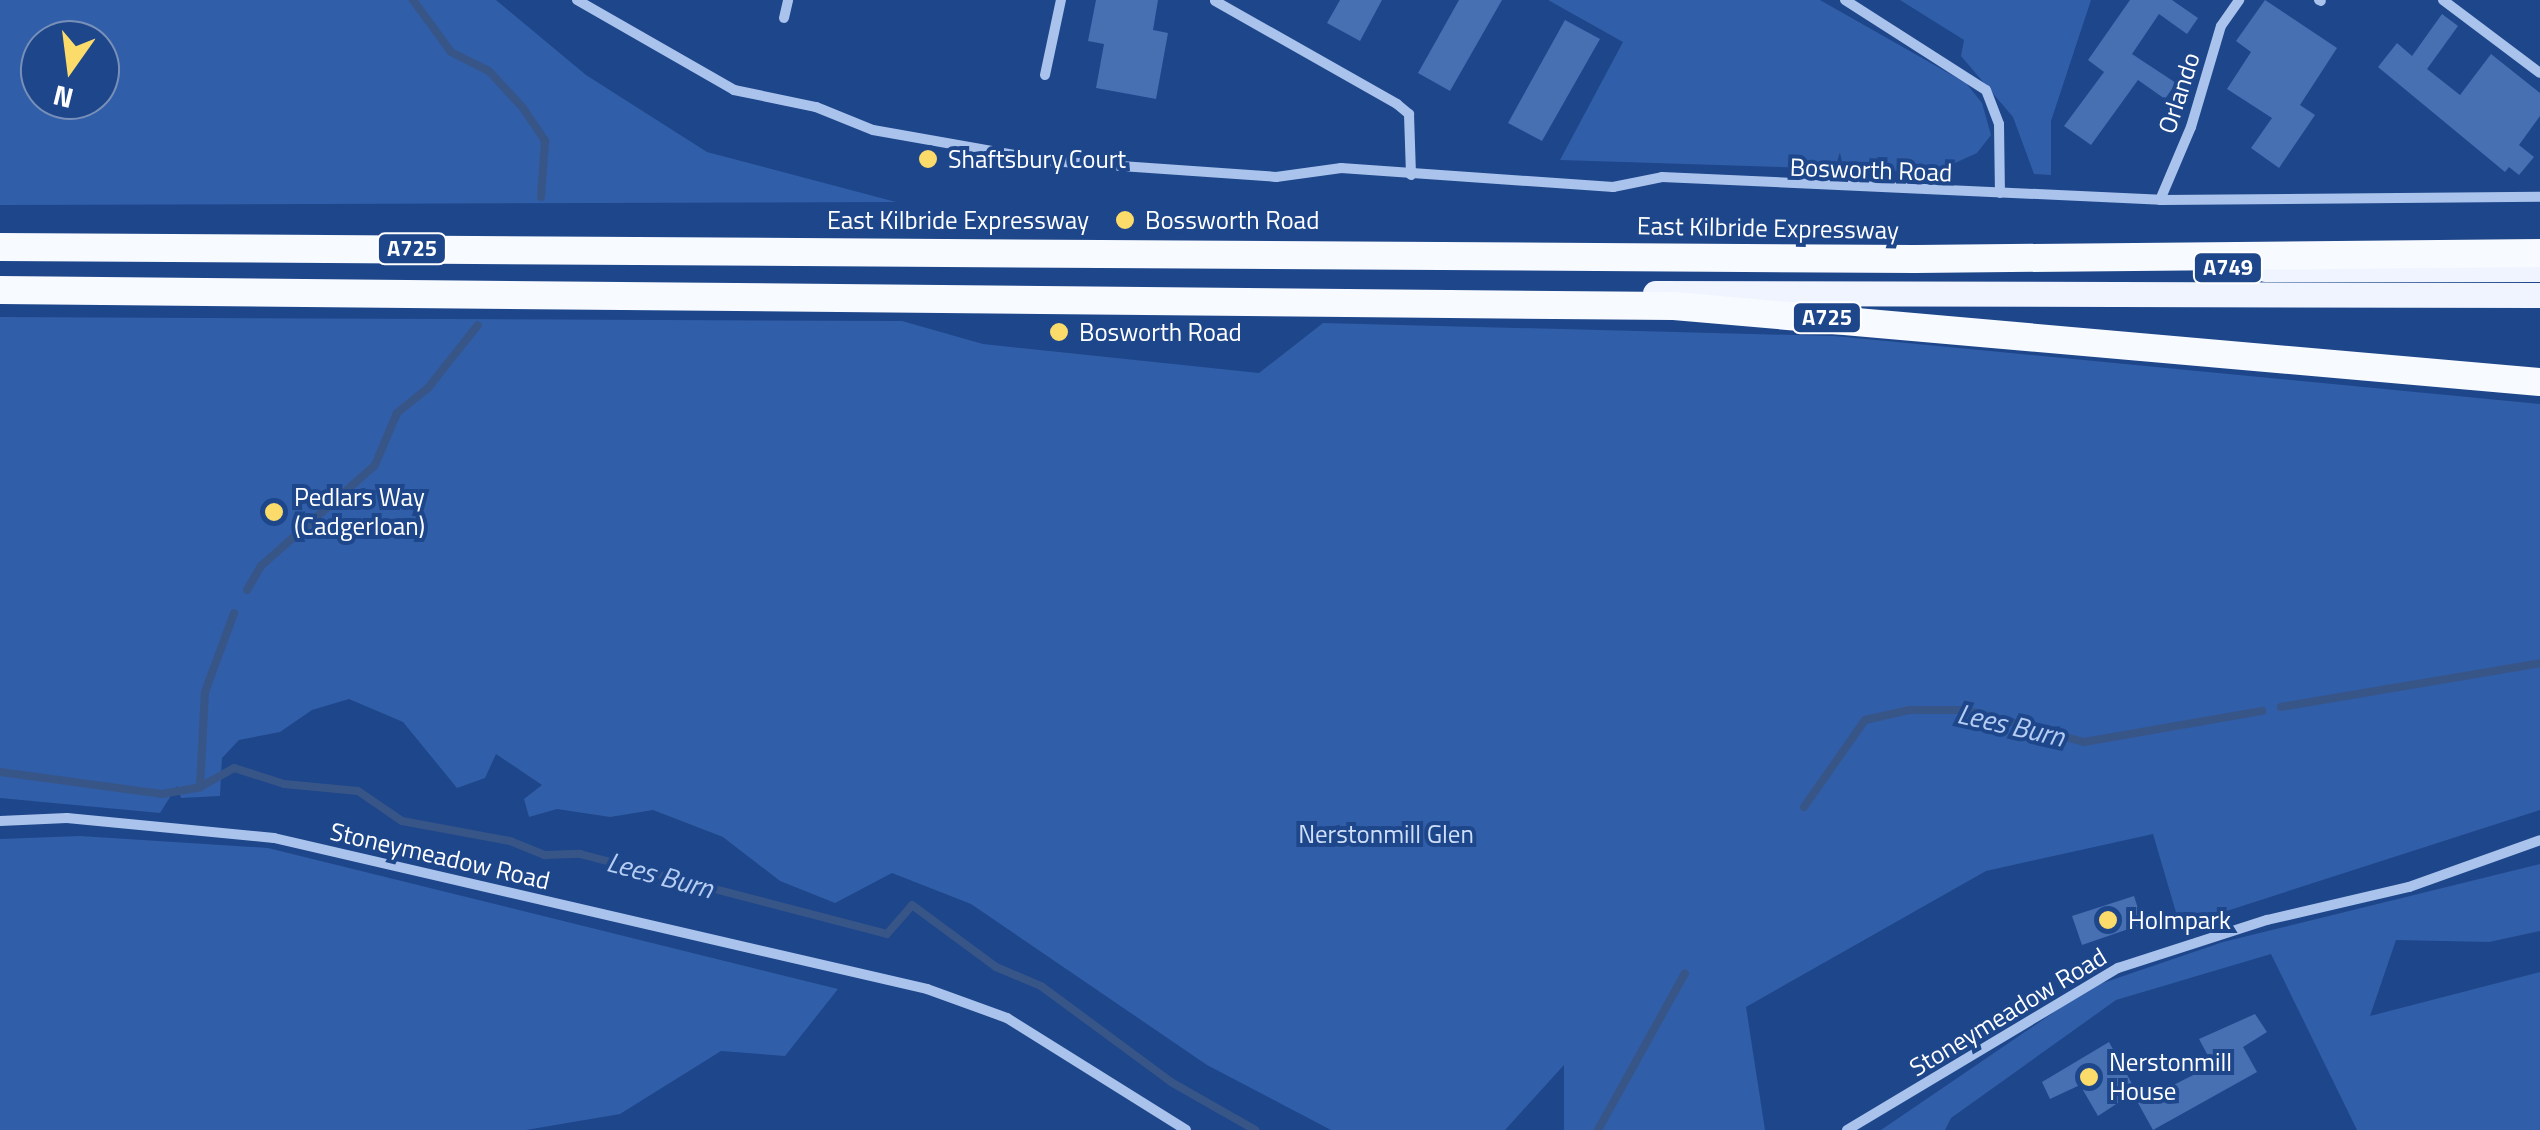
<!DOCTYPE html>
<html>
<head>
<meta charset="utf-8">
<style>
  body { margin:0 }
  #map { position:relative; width:2540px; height:1130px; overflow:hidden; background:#1e468b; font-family:"Titillium Web",sans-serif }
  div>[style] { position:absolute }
  .green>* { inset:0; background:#315ea8 }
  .stream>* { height:8px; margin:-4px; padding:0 4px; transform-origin:4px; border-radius:4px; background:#385587 }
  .building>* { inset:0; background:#4670b2 }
  .minor>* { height:10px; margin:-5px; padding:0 5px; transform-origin:5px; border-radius:5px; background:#aac3ec }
  .primary>* { height:25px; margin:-12.5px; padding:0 12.5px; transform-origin:12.5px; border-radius:12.5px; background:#eff4ff }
  .trunk>* { height:28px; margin:-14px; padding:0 14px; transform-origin:14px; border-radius:14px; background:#f7faff }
  .dots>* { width:28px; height:28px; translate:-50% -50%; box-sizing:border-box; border:5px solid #1e468b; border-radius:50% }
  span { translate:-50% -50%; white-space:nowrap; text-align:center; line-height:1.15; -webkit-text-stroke:8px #1e468b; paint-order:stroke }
  .shield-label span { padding:2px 8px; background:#1e468b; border:2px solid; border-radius:8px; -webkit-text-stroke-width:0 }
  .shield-label { font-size:22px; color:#fff; font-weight:700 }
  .street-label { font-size:25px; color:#fff }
  .poi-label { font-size:25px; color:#fff }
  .left { translate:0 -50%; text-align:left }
  .park-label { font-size:25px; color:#cfdff9 }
  .water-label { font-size:28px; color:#b6cdf3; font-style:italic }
  .north { position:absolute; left:20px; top:20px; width:100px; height:100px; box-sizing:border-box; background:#1e468b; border:2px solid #7890b9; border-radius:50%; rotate:194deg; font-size:28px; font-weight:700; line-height:40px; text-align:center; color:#fff }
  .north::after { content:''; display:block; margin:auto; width:35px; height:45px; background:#fbdb69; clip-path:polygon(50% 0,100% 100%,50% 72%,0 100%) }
</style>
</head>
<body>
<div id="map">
  <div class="green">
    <i style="clip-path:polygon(evenodd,0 0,496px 0,586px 75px,707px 152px,896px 202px,0 205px,0 0,40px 40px,100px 40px,100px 100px,40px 100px,40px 40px)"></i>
    <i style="clip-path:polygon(1548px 0,1820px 0,1966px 83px,1982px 103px,1991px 135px,1977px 153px,1935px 172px,1560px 160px,1623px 42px)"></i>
    <i style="clip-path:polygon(1900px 0,2091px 0,2051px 121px,2051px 175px,2034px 174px,2013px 117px,1961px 56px,1964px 40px)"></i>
    <i style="clip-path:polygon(0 317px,902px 321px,983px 344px,1259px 373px,1323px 323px,1834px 336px,2540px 404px,2540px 810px,2180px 926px,2153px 834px,1986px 871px,1746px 1007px,1765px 1130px,1564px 1130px,1564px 1065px,1505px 1130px,1331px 1130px,1207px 1065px,971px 904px,892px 873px,835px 903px,780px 881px,723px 837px,653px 810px,610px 817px,557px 809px,529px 817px,524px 799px,542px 785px,496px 754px,485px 778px,457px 788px,403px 722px,349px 699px,312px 710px,280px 732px,239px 740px,222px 758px,220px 796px,181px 798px,177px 786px,160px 813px,0 798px)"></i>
    <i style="clip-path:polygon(80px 836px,268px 848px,838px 989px,785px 1056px,721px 1051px,620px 1114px,526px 1130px,0 1130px,0 839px)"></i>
    <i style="clip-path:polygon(2540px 864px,2540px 931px,2489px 942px,2396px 940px,2370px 1016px,2540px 972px,2540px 1130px,2357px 1130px,2271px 954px,2116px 1000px,1951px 1118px,1945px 1130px,1881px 1130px,2091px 987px,2223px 942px)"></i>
  </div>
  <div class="stream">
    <i style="left:413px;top:0;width:64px;rotate:53.8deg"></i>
    <i style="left:451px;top:52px;width:42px;rotate:26.6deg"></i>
    <i style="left:489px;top:71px;width:50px;rotate:47.4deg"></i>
    <i style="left:523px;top:108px;width:40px;rotate:56deg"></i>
    <i style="left:545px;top:141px;width:56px;rotate:94.1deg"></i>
    <i style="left:247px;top:590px;width:28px;rotate:-60deg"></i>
    <i style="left:261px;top:566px;width:152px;rotate:-41.5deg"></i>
    <i style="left:375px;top:465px;width:56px;rotate:-67.1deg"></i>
    <i style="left:397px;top:413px;width:40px;rotate:-39deg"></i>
    <i style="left:428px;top:388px;width:80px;rotate:-51.6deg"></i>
    <i style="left:2281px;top:707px;width:263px;rotate:-9.6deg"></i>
    <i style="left:0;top:772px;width:163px;rotate:7.7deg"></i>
    <i style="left:162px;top:794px;width:39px;rotate:-10deg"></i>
    <i style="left:200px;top:787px;width:39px;rotate:-29deg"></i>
    <i style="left:234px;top:768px;width:52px;rotate:17.7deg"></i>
    <i style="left:284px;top:784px;width:74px;rotate:5.4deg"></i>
    <i style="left:358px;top:791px;width:53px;rotate:34.3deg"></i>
    <i style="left:402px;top:821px;width:110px;rotate:10.5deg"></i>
    <i style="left:510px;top:841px;width:38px;rotate:22deg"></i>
    <i style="left:545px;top:855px;width:35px;rotate:-2deg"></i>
    <i style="left:580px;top:854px;width:317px;rotate:14.6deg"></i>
    <i style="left:887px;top:934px;width:38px;rotate:-49deg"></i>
    <i style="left:912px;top:905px;width:104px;rotate:36.4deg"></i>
    <i style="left:996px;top:967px;width:49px;rotate:22.9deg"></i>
    <i style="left:1041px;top:986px;width:162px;rotate:36.4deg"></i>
    <i style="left:1171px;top:1082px;width:97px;rotate:29.7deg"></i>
    <i style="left:200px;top:787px;width:95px;rotate:-87deg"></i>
    <i style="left:205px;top:692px;width:84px;rotate:-69.8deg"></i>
    <i style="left:1804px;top:807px;width:106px;rotate:-55deg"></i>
    <i style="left:1865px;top:720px;width:45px;rotate:-12.8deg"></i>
    <i style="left:1909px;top:710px;width:57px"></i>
    <i style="left:1966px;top:710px;width:122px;rotate:15.2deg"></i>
    <i style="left:2084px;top:742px;width:181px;rotate:-9.9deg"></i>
    <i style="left:1598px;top:1130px;width:179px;rotate:-61deg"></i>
  </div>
  <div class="building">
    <i style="clip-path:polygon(1096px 0,1158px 0,1153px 30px,1168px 33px,1156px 99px,1096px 88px,1104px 44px,1088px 41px)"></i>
    <i style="clip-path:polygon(1340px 0,1382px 0,1360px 41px,1327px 23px)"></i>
    <i style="clip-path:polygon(1459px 0,1502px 0,1450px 91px,1418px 73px)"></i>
    <i style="clip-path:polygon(2130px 0,2172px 0,2198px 18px,2187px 34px,2159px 14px,2132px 54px,2176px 83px,2165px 99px,2138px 80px,2091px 145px,2064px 126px,2104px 72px,2088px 60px)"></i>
    <i style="clip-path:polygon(2265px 0,2337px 48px,2300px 105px,2315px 115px,2279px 168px,2251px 148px,2272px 118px,2227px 89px,2251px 52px,2236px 41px)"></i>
    <i style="clip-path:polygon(2442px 14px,2458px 26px,2427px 69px,2460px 95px,2491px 54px,2540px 93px,2540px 116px,2519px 145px,2534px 157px,2519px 175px,2509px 167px,2505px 172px,2378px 67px,2397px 43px,2412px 56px)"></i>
    <i style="clip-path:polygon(1565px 20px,1600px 39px,1542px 141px,1508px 123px)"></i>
    <i style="clip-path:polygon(2134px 896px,2143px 924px,2082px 945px,2072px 916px)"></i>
    <i style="clip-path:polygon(2255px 1014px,2267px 1032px,2243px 1047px,2257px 1072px,2153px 1130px,2138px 1103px,2213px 1065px,2199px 1039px)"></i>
    <i style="clip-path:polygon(2109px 1042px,2136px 1091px,2098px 1116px,2080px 1085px,2050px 1099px,2042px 1082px)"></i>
  </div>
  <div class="minor">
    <i style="left:577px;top:0;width:181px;rotate:29.8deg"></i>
    <i style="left:734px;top:90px;width:84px;rotate:11.7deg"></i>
    <i style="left:816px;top:107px;width:61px;rotate:22deg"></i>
    <i style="left:873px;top:130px;width:179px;rotate:10deg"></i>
    <i style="left:1049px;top:161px;width:228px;rotate:4deg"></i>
    <i style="left:1276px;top:177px;width:66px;rotate:-7.9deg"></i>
    <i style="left:1341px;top:168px;width:273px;rotate:4deg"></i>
    <i style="left:1613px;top:187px;width:50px;rotate:-11.5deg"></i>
    <i style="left:1662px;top:177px;width:499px;rotate:2.6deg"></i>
    <i style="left:2160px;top:200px;width:380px;rotate:-0.5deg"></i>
    <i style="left:1845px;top:0;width:167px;rotate:32.6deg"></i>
    <i style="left:1986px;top:90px;width:36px;rotate:69deg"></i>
    <i style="left:1999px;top:124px;width:69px;rotate:89.2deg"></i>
    <i style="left:2319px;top:0;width:2px;rotate:27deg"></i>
    <i style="left:2443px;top:0;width:121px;rotate:37deg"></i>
    <i style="left:1215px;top:1px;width:209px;rotate:29.5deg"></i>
    <i style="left:1397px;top:104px;width:16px;rotate:40deg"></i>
    <i style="left:1409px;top:114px;width:61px;rotate:88.1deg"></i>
    <i style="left:784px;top:18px;width:18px;rotate:-77deg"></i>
    <i style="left:1045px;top:75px;width:77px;rotate:-78deg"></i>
    <i style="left:2160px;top:200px;width:79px;rotate:-67deg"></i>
    <i style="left:2191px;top:127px;width:105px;rotate:-73.5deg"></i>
    <i style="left:2221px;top:26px;width:32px;rotate:-55deg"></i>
    <i style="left:0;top:821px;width:67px;rotate:-2.6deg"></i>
    <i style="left:67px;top:818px;width:208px;rotate:5.5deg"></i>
    <i style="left:274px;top:838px;width:670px;rotate:13.02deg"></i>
    <i style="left:927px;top:989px;width:85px;rotate:19.9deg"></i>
    <i style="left:1007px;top:1018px;width:211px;rotate:32deg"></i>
    <i style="left:1847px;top:1130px;width:316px;rotate:-30.9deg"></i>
    <i style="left:2118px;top:968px;width:157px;rotate:-17.9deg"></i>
    <i style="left:2267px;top:920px;width:146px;rotate:-13.1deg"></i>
    <i style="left:2409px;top:887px;width:139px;rotate:-19.7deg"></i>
  </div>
  <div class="primary">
    <i style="left:2265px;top:269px;width:275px"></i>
    <i style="left:1655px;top:293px;width:885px;rotate:0.13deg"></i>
  </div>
  <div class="trunk">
    <i style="left:0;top:247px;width:1915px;rotate:0.36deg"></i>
    <i style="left:1915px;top:259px;width:625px;rotate:-0.55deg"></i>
    <i style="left:0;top:290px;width:1674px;rotate:0.55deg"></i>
    <i style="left:1674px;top:306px;width:869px;rotate:5.02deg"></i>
  </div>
  <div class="dots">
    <i style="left:928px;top:159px;background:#fbdb69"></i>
    <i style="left:1125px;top:220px;background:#fbdb69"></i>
    <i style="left:1059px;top:332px;background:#fbdb69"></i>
    <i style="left:274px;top:512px;background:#fbdb69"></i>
    <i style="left:2108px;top:920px;background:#fbdb69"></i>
    <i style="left:2089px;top:1077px;background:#fbdb69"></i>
  </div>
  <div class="shield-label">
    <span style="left:412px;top:249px">A725</span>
    <span style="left:2228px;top:268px">A749</span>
    <span style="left:1827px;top:318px">A725</span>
  </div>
  <div class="street-label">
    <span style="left:2179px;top:93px;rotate:-72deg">Orlando</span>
    <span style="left:1871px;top:170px;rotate:2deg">Bosworth Road</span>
    <span style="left:958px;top:220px">East Kilbride Expressway</span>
    <span style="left:1768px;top:228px;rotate:1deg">East Kilbride Expressway</span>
    <span style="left:440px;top:856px;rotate:13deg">Stoneymeadow Road</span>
    <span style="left:2008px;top:1012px;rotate:-31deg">Stoneymeadow Road</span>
  </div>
  <div class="poi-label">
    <span class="left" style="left:948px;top:159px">Shaftsbury Court</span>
    <span class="left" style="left:1145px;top:220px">Bossworth Road</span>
    <span class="left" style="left:1079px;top:332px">Bosworth Road</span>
    <span class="left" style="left:294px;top:512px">Pedlars Way<br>(Cadgerloan)</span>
    <span class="left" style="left:2128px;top:920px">Holmpark</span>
    <span class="left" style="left:2109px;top:1077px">Nerstonmill<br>House</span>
  </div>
  <div class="park-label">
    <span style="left:1386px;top:834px">Nerstonmill Glen</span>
  </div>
  <div class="water-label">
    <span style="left:2011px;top:725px;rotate:13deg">Lees Burn</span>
    <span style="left:660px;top:875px;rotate:15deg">Lees Burn</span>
  </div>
  <div class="north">N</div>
</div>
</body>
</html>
